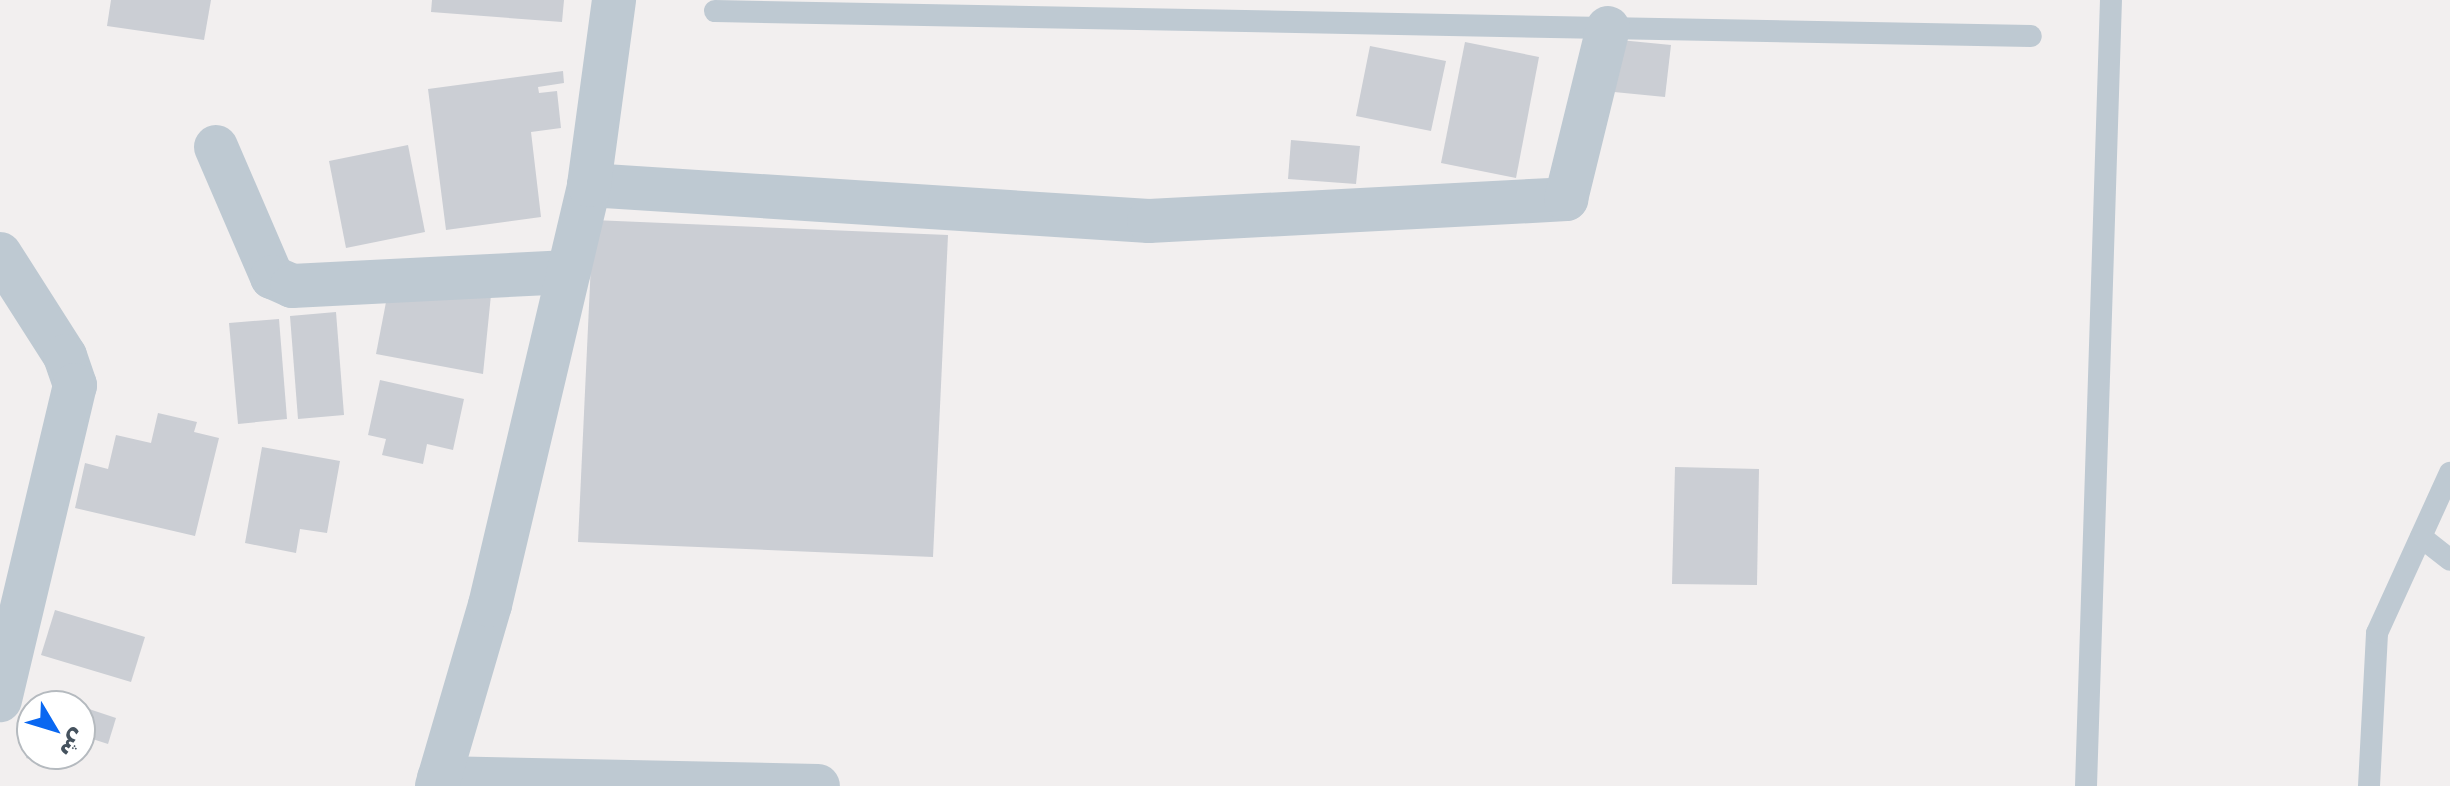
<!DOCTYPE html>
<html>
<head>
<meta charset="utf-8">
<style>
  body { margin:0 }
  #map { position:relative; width:2450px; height:786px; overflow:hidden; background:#f2efef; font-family:"DejaVu Sans","Noto Naskh Arabic",sans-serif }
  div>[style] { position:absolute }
  .building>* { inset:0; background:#cbced4 }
  .service>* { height:22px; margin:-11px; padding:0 11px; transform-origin:11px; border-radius:11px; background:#bec9d2 }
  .minor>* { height:44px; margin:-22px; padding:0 22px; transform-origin:22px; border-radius:22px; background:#bec9d2 }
  .tertiary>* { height:44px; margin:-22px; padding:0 22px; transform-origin:22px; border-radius:22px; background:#bec9d2 }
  span { translate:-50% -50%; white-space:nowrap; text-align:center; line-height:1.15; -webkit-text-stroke:7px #fff; paint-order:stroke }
  .north { position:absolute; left:16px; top:690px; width:80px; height:80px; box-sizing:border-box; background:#fff; border:2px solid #b5babf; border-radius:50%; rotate:128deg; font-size:22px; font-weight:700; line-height:32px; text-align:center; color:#45525e }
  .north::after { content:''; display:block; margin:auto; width:28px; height:36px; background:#0967f1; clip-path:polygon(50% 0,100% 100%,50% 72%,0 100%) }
</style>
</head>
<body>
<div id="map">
  <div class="building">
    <i style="clip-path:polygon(111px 0,211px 0,204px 40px,107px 26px)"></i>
    <i style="clip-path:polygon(432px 0,564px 0,562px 22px,431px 12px)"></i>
    <i style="clip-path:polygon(1620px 40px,1671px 45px,1665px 97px,1614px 92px)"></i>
    <i style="clip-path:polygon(1465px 42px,1539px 57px,1516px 178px,1441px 163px)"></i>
    <i style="clip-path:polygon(1370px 46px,1446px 61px,1431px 131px,1356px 116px)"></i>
    <i style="clip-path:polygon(563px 71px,564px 83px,538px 87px,539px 93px,557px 91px,561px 128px,531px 132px,541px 217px,446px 230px,428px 89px)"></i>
    <i style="clip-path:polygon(1291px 140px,1360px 146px,1356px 184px,1288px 179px)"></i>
    <i style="clip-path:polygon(408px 145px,425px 232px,346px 248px,329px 161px)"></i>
    <i style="clip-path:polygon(593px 220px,948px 235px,933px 557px,578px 542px)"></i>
    <i style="clip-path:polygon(492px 285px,483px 374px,376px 354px,387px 297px)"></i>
    <i style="clip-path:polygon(336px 312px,344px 415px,298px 419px,290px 316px)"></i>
    <i style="clip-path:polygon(279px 319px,287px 419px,238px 424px,229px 323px)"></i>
    <i style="clip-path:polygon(380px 380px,464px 399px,453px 450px,427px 444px,423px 464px,382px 455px,386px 439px,368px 435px)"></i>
    <i style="clip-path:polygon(158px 413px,197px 422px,194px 432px,219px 438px,195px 536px,75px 508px,85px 463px,108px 469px,116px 435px,151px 443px)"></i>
    <i style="clip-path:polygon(262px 447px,340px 461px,327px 533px,300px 529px,296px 553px,245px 543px)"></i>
    <i style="clip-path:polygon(1675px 467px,1759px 469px,1757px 585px,1672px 584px)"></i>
    <i style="clip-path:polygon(55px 610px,145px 637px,131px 682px,41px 655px)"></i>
    <i style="clip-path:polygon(47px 695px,80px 705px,80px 706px,44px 706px)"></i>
    <i style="clip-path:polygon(80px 706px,116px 718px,108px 744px,80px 735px)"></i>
    <i style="clip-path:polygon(32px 742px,32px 754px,65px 754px,60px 769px,26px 758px)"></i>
  </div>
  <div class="service">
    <i style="left:715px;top:11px;width:1316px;rotate:1.09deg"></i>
    <i style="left:2421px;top:537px;width:37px;rotate:38deg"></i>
    <i style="left:2086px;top:786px;width:786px;rotate:-88.18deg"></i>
    <i style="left:2369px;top:786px;width:153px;rotate:-87deg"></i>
    <i style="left:2377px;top:633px;width:176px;rotate:-65.5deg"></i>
  </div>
  <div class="minor">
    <i style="left:216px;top:147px;width:142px;rotate:66.7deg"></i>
    <i style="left:272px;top:277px;width:22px;rotate:24deg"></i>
    <i style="left:292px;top:286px;width:277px;rotate:-2.9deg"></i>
    <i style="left:589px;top:185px;width:561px;rotate:3.68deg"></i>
    <i style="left:1149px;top:221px;width:418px;rotate:-3deg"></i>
    <i style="left:1566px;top:199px;width:176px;rotate:-76.2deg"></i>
    <i style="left:0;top:254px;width:121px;rotate:57.5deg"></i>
    <i style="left:65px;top:356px;width:31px;rotate:71deg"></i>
    <i style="left:75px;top:385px;width:324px;rotate:103.4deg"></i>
    <i style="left:439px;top:778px;width:379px;rotate:1.2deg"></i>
  </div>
  <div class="tertiary">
    <i style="left:437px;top:786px;width:189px;rotate:-73.7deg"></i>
    <i style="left:490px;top:605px;width:432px;rotate:-76.7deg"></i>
    <i style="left:589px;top:185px;width:187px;rotate:-82.3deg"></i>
  </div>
  <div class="north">ش</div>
</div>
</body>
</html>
